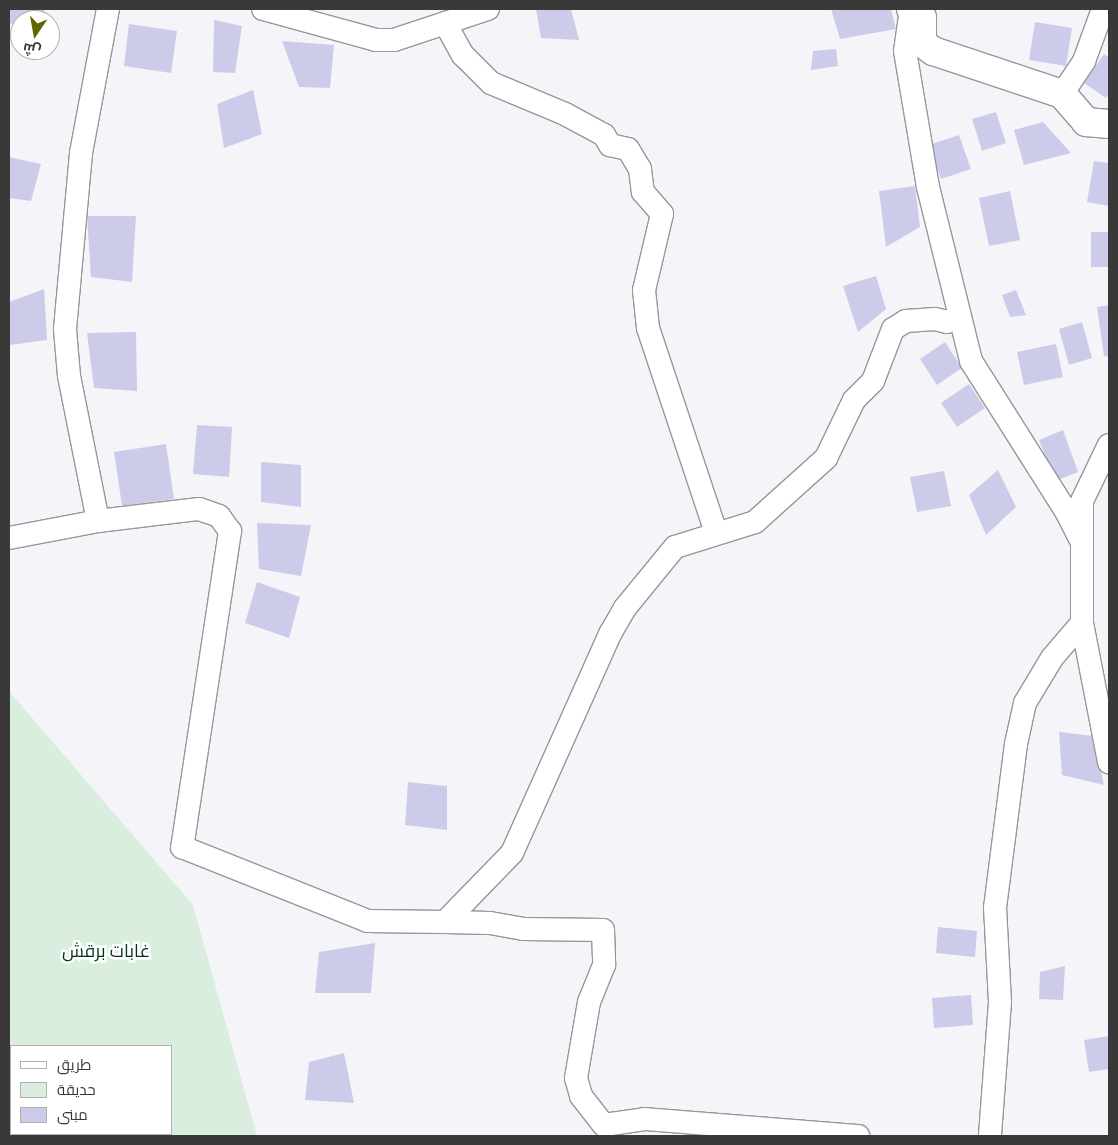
<!DOCTYPE html>
<html>
<head>
<meta charset="utf-8">
<style>
  body { margin:0 }
  #map { position:relative; width:1118px; height:1145px; overflow:hidden; background:#f5f5f9; font-family:Karla,Cairo,sans-serif }
  div>[style] { position:absolute }
  .green>* { inset:0; background:#d9eedf }
  .building>* { inset:0; background:#ccccea }
  .roads { filter:drop-shadow(1px 0 #97979a) drop-shadow(-1px 0 #97979a) drop-shadow(0 1px #97979a) drop-shadow(0 -1px #97979a) }
  .minor>* { height:22px; margin:-11px; padding:0 11px; transform-origin:11px; border-radius:11px; background:#fff }
  .tertiary>* { height:28px; margin:-14px; padding:0 14px; transform-origin:14px; border-radius:14px; background:#fff }
  span { translate:-50% -50%; white-space:nowrap; text-align:center; line-height:1.15; -webkit-text-stroke:5px #fff; paint-order:stroke }
  .park-label { font-size:18px; color:#00351b }
  .frame { position:absolute; inset:0; border:10px solid #39393a; pointer-events:none }
  .legend { position:absolute; left:10px; top:1045px; width:162px; height:90px; box-sizing:border-box; background:#fff; border:1px solid #b0b0b0; margin:0; padding:6px 9px; list-style:none; font-size:15px; color:#39393a }
  .legend li { display:flex; align-items:center; gap:10px; height:25px }
  .legend b { width:25px; border:1px solid #b0b0b0 }
  .north { position:absolute; left:10px; top:10px; width:50px; height:50px; box-sizing:border-box; background:#fff; border:1px solid #b0b0b0; border-radius:50%; rotate:192deg; font-size:14px; font-weight:700; line-height:20px; text-align:center; color:#39393a }
  .north::after { content:''; display:block; margin:auto; width:18px; height:22px; background:#636500; clip-path:polygon(50% 0,100% 100%,50% 72%,0 100%) }
</style>
</head>
<body>
<div id="map">
  <div class="green">
    <i style="clip-path:polygon(evenodd,9px 691px,193px 905px,257px 1136px,9px 1136px,9px 691px,11px 1046px,171px 1046px,171px 1134px,11px 1134px,11px 1046px)"></i>
  </div>
  <div class="building">
    <i style="clip-path:polygon(9px 9px,45px 9px,41px 20px,20px 20px,20px 27px,9px 23px)"></i>
    <i style="clip-path:polygon(536px 9px,571px 9px,579px 40px,541px 38px)"></i>
    <i style="clip-path:polygon(831px 9px,891px 9px,896px 29px,840px 39px)"></i>
    <i style="clip-path:polygon(214px 20px,242px 26px,235px 73px,213px 72px)"></i>
    <i style="clip-path:polygon(1035px 22px,1072px 28px,1066px 66px,1029px 60px)"></i>
    <i style="clip-path:polygon(129px 24px,177px 31px,171px 73px,124px 66px)"></i>
    <i style="clip-path:polygon(282px 41px,334px 45px,330px 88px,299px 87px)"></i>
    <i style="clip-path:polygon(836px 49px,838px 66px,811px 70px,813px 51px)"></i>
    <i style="clip-path:polygon(1104px 54px,1109px 58px,1109px 94px,1106px 98px,1084px 83px)"></i>
    <i style="clip-path:polygon(253px 90px,262px 134px,224px 148px,217px 104px)"></i>
    <i style="clip-path:polygon(996px 112px,1006px 143px,982px 151px,972px 119px)"></i>
    <i style="clip-path:polygon(1043px 122px,1071px 153px,1024px 165px,1014px 130px)"></i>
    <i style="clip-path:polygon(959px 135px,971px 169px,941px 179px,929px 145px)"></i>
    <i style="clip-path:polygon(9px 157px,41px 164px,31px 201px,9px 198px)"></i>
    <i style="clip-path:polygon(1094px 161px,1109px 163px,1109px 206px,1087px 202px)"></i>
    <i style="clip-path:polygon(915px 186px,920px 227px,886px 247px,879px 191px)"></i>
    <i style="clip-path:polygon(1010px 191px,1020px 240px,989px 246px,979px 198px)"></i>
    <i style="clip-path:polygon(87px 216px,136px 216px,132px 282px,91px 277px)"></i>
    <i style="clip-path:polygon(1091px 232px,1109px 232px,1109px 267px,1091px 267px)"></i>
    <i style="clip-path:polygon(876px 276px,886px 309px,858px 332px,843px 286px)"></i>
    <i style="clip-path:polygon(44px 289px,47px 340px,10px 345px,9px 302px)"></i>
    <i style="clip-path:polygon(1016px 290px,1026px 315px,1010px 317px,1002px 295px)"></i>
    <i style="clip-path:polygon(1109px 305px,1109px 357px,1104px 356px,1097px 307px)"></i>
    <i style="clip-path:polygon(1082px 322px,1092px 358px,1069px 365px,1059px 329px)"></i>
    <i style="clip-path:polygon(136px 332px,137px 391px,94px 388px,87px 333px)"></i>
    <i style="clip-path:polygon(945px 342px,962px 368px,937px 385px,920px 359px)"></i>
    <i style="clip-path:polygon(1056px 344px,1063px 377px,1024px 385px,1017px 352px)"></i>
    <i style="clip-path:polygon(969px 384px,985px 408px,957px 427px,941px 403px)"></i>
    <i style="clip-path:polygon(197px 425px,232px 427px,229px 477px,193px 474px)"></i>
    <i style="clip-path:polygon(1063px 430px,1078px 472px,1055px 481px,1039px 440px)"></i>
    <i style="clip-path:polygon(166px 444px,174px 499px,122px 506px,114px 452px)"></i>
    <i style="clip-path:polygon(261px 462px,301px 465px,301px 507px,261px 502px)"></i>
    <i style="clip-path:polygon(998px 470px,1016px 507px,986px 535px,969px 495px)"></i>
    <i style="clip-path:polygon(944px 471px,951px 506px,917px 512px,910px 477px)"></i>
    <i style="clip-path:polygon(257px 523px,311px 525px,301px 576px,259px 569px)"></i>
    <i style="clip-path:polygon(257px 582px,300px 597px,289px 638px,245px 623px)"></i>
    <i style="clip-path:polygon(1059px 732px,1094px 736px,1104px 785px,1062px 775px)"></i>
    <i style="clip-path:polygon(408px 782px,447px 786px,447px 830px,405px 825px)"></i>
    <i style="clip-path:polygon(938px 927px,977px 931px,975px 957px,936px 953px)"></i>
    <i style="clip-path:polygon(375px 943px,371px 993px,315px 993px,319px 952px)"></i>
    <i style="clip-path:polygon(1065px 966px,1063px 1000px,1039px 999px,1040px 972px)"></i>
    <i style="clip-path:polygon(971px 995px,973px 1025px,934px 1028px,932px 998px)"></i>
    <i style="clip-path:polygon(1109px 1036px,1109px 1069px,1089px 1072px,1084px 1040px)"></i>
    <i style="clip-path:polygon(344px 1053px,354px 1103px,305px 1100px,309px 1062px)"></i>
  </div>
  <div class="roads">
    <div class="minor">
      <i style="left:263px;top:9px;width:117px;rotate:15.3deg"></i>
      <i style="left:376px;top:40px;width:18px"></i>
      <i style="left:394px;top:40px;width:99px;rotate:-18.3deg"></i>
      <i style="left:911px;top:9px;width:42px;rotate:98.1deg"></i>
      <i style="left:905px;top:51px;width:138px;rotate:80.4deg"></i>
      <i style="left:928px;top:187px;width:179px;rotate:76.1deg"></i>
      <i style="left:971px;top:361px;width:178px;rotate:57.7deg"></i>
      <i style="left:1066px;top:511px;width:35px;rotate:63deg"></i>
      <i style="left:1082px;top:542px;width:81px;rotate:90deg"></i>
      <i style="left:1082px;top:623px;width:46px;rotate:130.6deg"></i>
      <i style="left:1052px;top:658px;width:52px;rotate:121deg"></i>
      <i style="left:1025px;top:703px;width:42px;rotate:102.4deg"></i>
      <i style="left:1016px;top:744px;width:164px;rotate:97.3deg"></i>
      <i style="left:995px;top:907px;width:95px;rotate:87deg"></i>
      <i style="left:1000px;top:1002px;width:134px;rotate:94.3deg"></i>
      <i style="left:445px;top:23px;width:37px;rotate:61deg"></i>
      <i style="left:463px;top:55px;width:40px;rotate:45deg"></i>
      <i style="left:491px;top:83px;width:80px;rotate:22.7deg"></i>
      <i style="left:565px;top:114px;width:44px;rotate:28.3deg"></i>
      <i style="left:604px;top:135px;width:12px;rotate:59deg"></i>
      <i style="left:610px;top:145px;width:18px;rotate:13deg"></i>
      <i style="left:628px;top:149px;width:23px;rotate:59deg"></i>
      <i style="left:640px;top:169px;width:23px;rotate:83deg"></i>
      <i style="left:643px;top:192px;width:29px;rotate:49deg"></i>
      <i style="left:662px;top:214px;width:78px;rotate:103.3deg"></i>
      <i style="left:644px;top:290px;width:38px;rotate:84deg"></i>
      <i style="left:648px;top:328px;width:216px;rotate:71.6deg"></i>
      <i style="left:1062px;top:94px;width:40px;rotate:-56deg"></i>
      <i style="left:1084px;top:61px;width:55px;rotate:-69.9deg"></i>
      <i style="left:98px;top:521px;width:148px;rotate:-101.3deg"></i>
      <i style="left:69px;top:376px;width:47px;rotate:-94.9deg"></i>
      <i style="left:65px;top:329px;width:177px;rotate:-84.8deg"></i>
      <i style="left:81px;top:153px;width:147px;rotate:-79.4deg"></i>
      <i style="left:9px;top:538px;width:91px;rotate:-10.8deg"></i>
      <i style="left:98px;top:521px;width:102px;rotate:-6.8deg"></i>
      <i style="left:199px;top:509px;width:21px;rotate:19deg"></i>
      <i style="left:219px;top:516px;width:19px;rotate:54deg"></i>
      <i style="left:230px;top:531px;width:320px;rotate:98.6deg"></i>
      <i style="left:182px;top:847px;width:200px;rotate:21.7deg"></i>
      <i style="left:368px;top:921px;width:77px;rotate:0.7deg"></i>
      <i style="left:445px;top:922px;width:96px;rotate:-45.8deg"></i>
      <i style="left:512px;top:853px;width:240px;rotate:-65.9deg"></i>
      <i style="left:610px;top:634px;width:30px;rotate:-60deg"></i>
      <i style="left:625px;top:608px;width:79px;rotate:-50.7deg"></i>
      <i style="left:675px;top:547px;width:84px;rotate:-17.4deg"></i>
      <i style="left:755px;top:522px;width:96px;rotate:-42deg"></i>
      <i style="left:826px;top:458px;width:64px;rotate:-64.2deg"></i>
      <i style="left:854px;top:400px;width:27px;rotate:-45deg"></i>
      <i style="left:873px;top:381px;width:56px;rotate:-69deg"></i>
      <i style="left:893px;top:329px;width:15px;rotate:-32deg"></i>
      <i style="left:906px;top:321px;width:29px;rotate:-4deg"></i>
      <i style="left:935px;top:319px;width:12px;rotate:14deg"></i>
      <i style="left:947px;top:322px;width:14px;rotate:-25deg"></i>
      <i style="left:1082px;top:539px;width:38px;rotate:-90deg"></i>
      <i style="left:1082px;top:501px;width:62px;rotate:-64.3deg"></i>
      <i style="left:1082px;top:623px;width:142px;rotate:79deg"></i>
      <i style="left:445px;top:922px;width:45px;rotate:1.3deg"></i>
      <i style="left:490px;top:923px;width:35px;rotate:10deg"></i>
      <i style="left:524px;top:929px;width:79px;rotate:0.7deg"></i>
      <i style="left:603px;top:930px;width:35px;rotate:88deg"></i>
      <i style="left:604px;top:965px;width:40px;rotate:112deg"></i>
      <i style="left:589px;top:1002px;width:77px;rotate:99.7deg"></i>
      <i style="left:576px;top:1078px;width:19px;rotate:74deg"></i>
      <i style="left:581px;top:1096px;width:37px;rotate:52deg"></i>
      <i style="left:604px;top:1125px;width:41px;rotate:-8.3deg"></i>
      <i style="left:645px;top:1119px;width:214px;rotate:4.6deg"></i>
    </div>
    <div class="tertiary">
      <i style="left:911px;top:9px;width:14px;rotate:39deg"></i>
      <i style="left:922px;top:18px;width:25px;rotate:90deg"></i>
      <i style="left:922px;top:43px;width:14px;rotate:36deg"></i>
      <i style="left:933px;top:51px;width:136px;rotate:18.4deg"></i>
      <i style="left:1062px;top:94px;width:37px;rotate:49deg"></i>
      <i style="left:1086px;top:122px;width:23px;rotate:5deg"></i>
    </div>
  </div>
  <div class="park-label">
    <span style="left:106px;top:951px">غابات برقش</span>
  </div>
  <div class="frame"></div>
  <ul class="legend">
  <li><b style="height:6px;background:#fff"></b>طريق</li>
  <li><b style="height:14px;background:#d9eedf"></b>حديقة</li>
  <li><b style="height:14px;background:#ccccea"></b>مبنى</li>
  </ul>
  <div class="north">ش</div>
</div>
</body>
</html>
